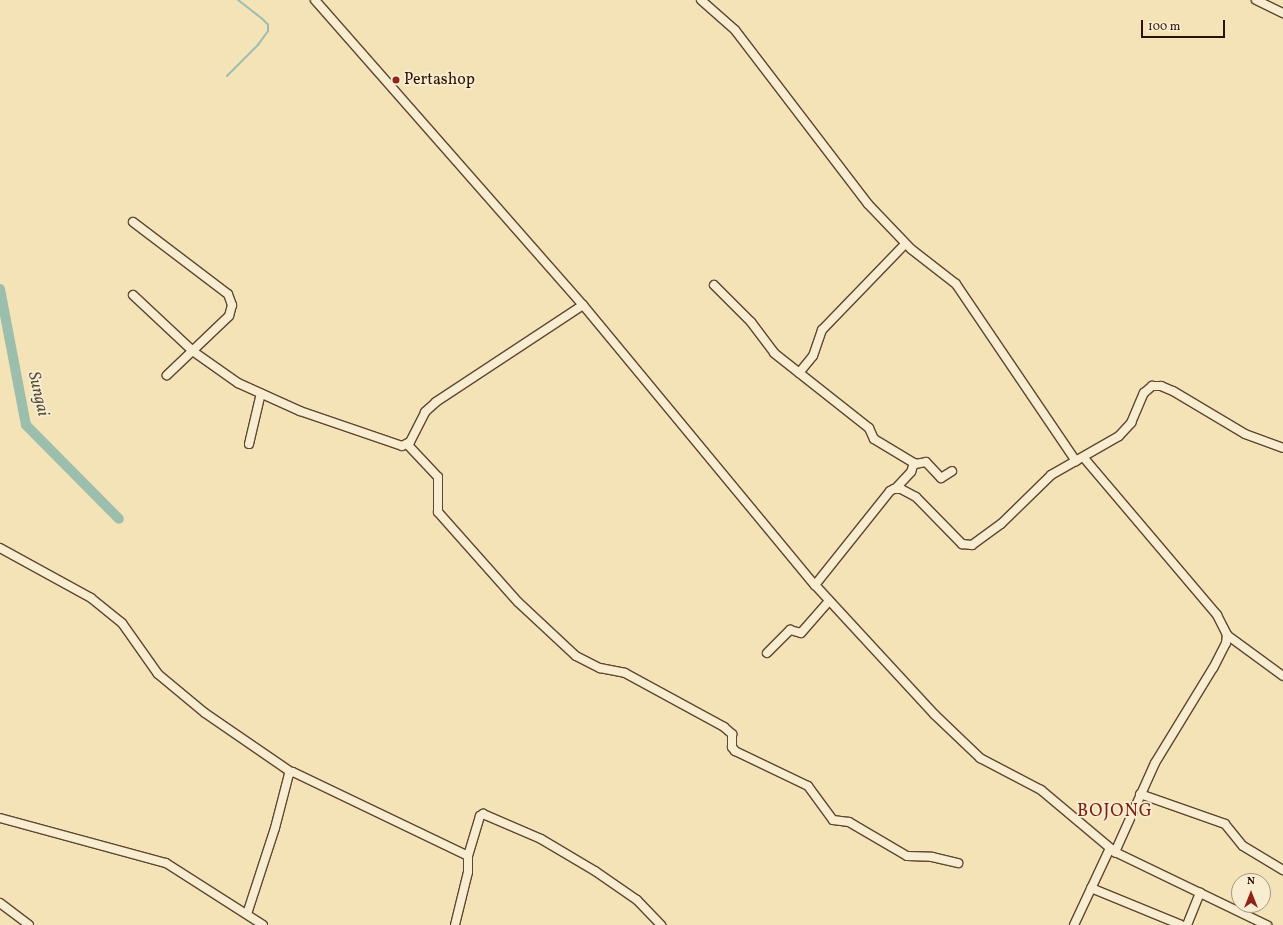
<!DOCTYPE html>
<html>
<head>
<meta charset="utf-8">
<style>
  body { margin:0 }
  #map { position:relative; width:1283px; height:925px; overflow:hidden; background:#f5e3b8; font-family:Vollkorn,serif }
  div>[style] { position:absolute }
  .stream>* { height:1.5px; margin:-0.75px; padding:0 0.75px; transform-origin:0.75px; border-radius:0.75px; background:#9cbead }
  .river>* { height:10px; margin:-5px; padding:0 5px; transform-origin:5px; border-radius:5px; background:#9cbead }
  .roads { filter:drop-shadow(1px 0 #5e4630) drop-shadow(-1px 0 #5e4630) drop-shadow(0 1px #5e4630) drop-shadow(0 -1px #5e4630) }
  .minor>* { height:8px; margin:-4px; padding:0 4px; transform-origin:4px; border-radius:4px; background:#f8edd1 }
  .dots>* { width:11px; height:11px; translate:-50% -50%; box-sizing:border-box; border:2px solid #f8edd1; border-radius:50% }
  span { translate:-50% -50%; white-space:nowrap; text-align:center; line-height:1.15; -webkit-text-stroke:3.5px #f8edd1; paint-order:stroke }
  .poi-label { font-size:16px; color:#2c1102 }
  .left { translate:0 -50%; text-align:left }
  .water-label { font-size:17px; color:#534e3e; font-style:italic }
  .quarter-label { font-size:18px; color:#7a1f14; letter-spacing:1px }
  .north { position:absolute; left:1231px; top:873px; width:40px; height:40px; box-sizing:border-box; background:#f8edd1; border:1px solid #a6957e; border-radius:50%; rotate:0deg; font-size:11px; font-weight:700; line-height:16px; text-align:center; color:#2c1102 }
  .north::after { content:''; display:block; margin:auto; width:14px; height:18px; background:#8f2418; clip-path:polygon(50% 0,100% 100%,50% 72%,0 100%) }
  .scale { position:absolute; left:1141px; top:20px; width:84px; height:18px; box-sizing:border-box; border:2px solid #2c1102; border-top:0; padding-left:5px; font-size:12px; line-height:14px; white-space:nowrap; color:#2c1102; -webkit-text-stroke:3px #f8edd1; paint-order:stroke }
</style>
</head>
<body>
<div id="map">
  <div class="stream">
    <i style="left:227px;top:76px;width:44px;rotate:-45deg"></i>
    <i style="left:258px;top:45px;width:17px;rotate:-54deg"></i>
    <i style="left:268px;top:31px;width:6px;rotate:-90deg"></i>
    <i style="left:268px;top:25px;width:8px;rotate:-135deg"></i>
    <i style="left:262px;top:19px;width:31px;rotate:-142deg"></i>
  </div>
  <div class="river">
    <i style="left:0;top:289px;width:138px;rotate:79.2deg"></i>
    <i style="left:26px;top:425px;width:132px;rotate:45.3deg"></i>
  </div>
  <div class="roads">
    <div class="minor">
      <i style="left:315px;top:0;width:406px;rotate:48.7deg"></i>
      <i style="left:583px;top:305px;width:364px;rotate:50.4deg"></i>
      <i style="left:815px;top:585px;width:176px;rotate:47.3deg"></i>
      <i style="left:934px;top:714px;width:64px;rotate:43.7deg"></i>
      <i style="left:980px;top:758px;width:69px;rotate:27.7deg"></i>
      <i style="left:1041px;top:790px;width:97px;rotate:40deg"></i>
      <i style="left:1115px;top:852px;width:169px;rotate:25.7deg"></i>
      <i style="left:701px;top:0;width:45px;rotate:41.4deg"></i>
      <i style="left:735px;top:30px;width:219px;rotate:52.6deg"></i>
      <i style="left:868px;top:204px;width:62px;rotate:46.3deg"></i>
      <i style="left:911px;top:249px;width:57px;rotate:37.9deg"></i>
      <i style="left:956px;top:284px;width:214px;rotate:55.9deg"></i>
      <i style="left:1256px;top:0;width:30px;rotate:26deg"></i>
      <i style="left:133px;top:222px;width:119px;rotate:37.2deg"></i>
      <i style="left:228px;top:294px;width:12px;rotate:70deg"></i>
      <i style="left:232px;top:305px;width:11px;rotate:105deg"></i>
      <i style="left:229px;top:316px;width:86px;rotate:136.4deg"></i>
      <i style="left:714px;top:285px;width:52px;rotate:45deg"></i>
      <i style="left:751px;top:322px;width:39px;rotate:53deg"></i>
      <i style="left:774px;top:353px;width:121px;rotate:38.3deg"></i>
      <i style="left:869px;top:428px;width:12px;rotate:66deg"></i>
      <i style="left:874px;top:439px;width:47px;rotate:31deg"></i>
      <i style="left:914px;top:463px;width:9px;rotate:108deg"></i>
      <i style="left:911px;top:472px;width:22px;rotate:133deg"></i>
      <i style="left:133px;top:295px;width:83px;rotate:43.1deg"></i>
      <i style="left:194px;top:352px;width:54px;rotate:35.2deg"></i>
      <i style="left:238px;top:383px;width:68px;rotate:24.3deg"></i>
      <i style="left:300px;top:411px;width:108px;rotate:18.9deg"></i>
      <i style="left:402px;top:446px;width:9px;rotate:-27deg"></i>
      <i style="left:410px;top:442px;width:34px;rotate:-63deg"></i>
      <i style="left:425px;top:412px;width:15px;rotate:-42deg"></i>
      <i style="left:436px;top:402px;width:176px;rotate:-33.4deg"></i>
      <i style="left:799px;top:373px;width:22px;rotate:-51deg"></i>
      <i style="left:813px;top:356px;width:28px;rotate:-71deg"></i>
      <i style="left:822px;top:330px;width:120px;rotate:-46deg"></i>
      <i style="left:249px;top:444px;width:52px;rotate:-76.8deg"></i>
      <i style="left:407px;top:444px;width:45px;rotate:46.8deg"></i>
      <i style="left:438px;top:477px;width:35px;rotate:90deg"></i>
      <i style="left:438px;top:512px;width:120px;rotate:48.4deg"></i>
      <i style="left:518px;top:602px;width:79px;rotate:43deg"></i>
      <i style="left:576px;top:656px;width:27px;rotate:27deg"></i>
      <i style="left:600px;top:668px;width:25px;rotate:11deg"></i>
      <i style="left:625px;top:673px;width:113px;rotate:28.6deg"></i>
      <i style="left:724px;top:727px;width:11px;rotate:41deg"></i>
      <i style="left:732px;top:734px;width:13px;rotate:90deg"></i>
      <i style="left:732px;top:747px;width:5px;rotate:53deg"></i>
      <i style="left:735px;top:751px;width:81px;rotate:25.6deg"></i>
      <i style="left:808px;top:786px;width:42px;rotate:53.7deg"></i>
      <i style="left:833px;top:820px;width:16px;rotate:7deg"></i>
      <i style="left:849px;top:822px;width:67px;rotate:30.4deg"></i>
      <i style="left:907px;top:856px;width:25px;rotate:2deg"></i>
      <i style="left:932px;top:857px;width:27px;rotate:13deg"></i>
      <i style="left:1084px;top:458px;width:206px;rotate:49.7deg"></i>
      <i style="left:1217px;top:615px;width:22px;rotate:63deg"></i>
      <i style="left:1227px;top:635px;width:8px;rotate:97deg"></i>
      <i style="left:1226px;top:643px;width:28px;rotate:117deg"></i>
      <i style="left:1213px;top:668px;width:111px;rotate:121.4deg"></i>
      <i style="left:1155px;top:763px;width:98px;rotate:114.2deg"></i>
      <i style="left:915px;top:464px;width:11px;rotate:-10deg"></i>
      <i style="left:926px;top:462px;width:22px;rotate:47deg"></i>
      <i style="left:941px;top:478px;width:13px;rotate:-32deg"></i>
      <i style="left:0;top:548px;width:104px;rotate:28.8deg"></i>
      <i style="left:91px;top:598px;width:40px;rotate:39deg"></i>
      <i style="left:122px;top:623px;width:62px;rotate:54.8deg"></i>
      <i style="left:158px;top:674px;width:61px;rotate:39.7deg"></i>
      <i style="left:205px;top:713px;width:104px;rotate:34.5deg"></i>
      <i style="left:815px;top:585px;width:120px;rotate:-51.4deg"></i>
      <i style="left:890px;top:491px;width:4px;rotate:-27deg"></i>
      <i style="left:894px;top:489px;width:7px"></i>
      <i style="left:901px;top:489px;width:17px;rotate:28deg"></i>
      <i style="left:916px;top:497px;width:66px;rotate:45.6deg"></i>
      <i style="left:962px;top:544px;width:10px;rotate:6deg"></i>
      <i style="left:972px;top:545px;width:36px;rotate:-36deg"></i>
      <i style="left:1001px;top:524px;width:70px;rotate:-44.4deg"></i>
      <i style="left:1051px;top:475px;width:78px;rotate:-29.8deg"></i>
      <i style="left:1119px;top:436px;width:18px;rotate:-47deg"></i>
      <i style="left:1131px;top:423px;width:33px;rotate:-67deg"></i>
      <i style="left:1144px;top:393px;width:11px;rotate:-41deg"></i>
      <i style="left:1152px;top:386px;width:9px"></i>
      <i style="left:1161px;top:386px;width:13px;rotate:23deg"></i>
      <i style="left:1173px;top:391px;width:84px;rotate:30.8deg"></i>
      <i style="left:1245px;top:434px;width:40px;rotate:20.2deg"></i>
      <i style="left:1227px;top:635px;width:69px;rotate:36.2deg"></i>
      <i style="left:767px;top:653px;width:33px;rotate:-45deg"></i>
      <i style="left:790px;top:630px;width:11px;rotate:15deg"></i>
      <i style="left:801px;top:633px;width:43px;rotate:-48.8deg"></i>
      <i style="left:1140px;top:794px;width:90px;rotate:19.4deg"></i>
      <i style="left:1225px;top:824px;width:28px;rotate:51deg"></i>
      <i style="left:1243px;top:846px;width:47px;rotate:31deg"></i>
      <i style="left:0;top:818px;width:172px;rotate:15.2deg"></i>
      <i style="left:166px;top:863px;width:115px;rotate:32.6deg"></i>
      <i style="left:468px;top:856px;width:42px;rotate:-73.3deg"></i>
      <i style="left:480px;top:816px;width:4px;rotate:-34deg"></i>
      <i style="left:483px;top:814px;width:63px;rotate:23.3deg"></i>
      <i style="left:541px;top:839px;width:63px;rotate:30.7deg"></i>
      <i style="left:595px;top:871px;width:51px;rotate:34.6deg"></i>
      <i style="left:637px;top:900px;width:35px;rotate:46deg"></i>
      <i style="left:1091px;top:888px;width:97px;rotate:22.3deg"></i>
      <i style="left:0;top:903px;width:36px;rotate:37deg"></i>
      <i style="left:247px;top:914px;width:90px;rotate:-72deg"></i>
      <i style="left:275px;top:828px;width:56px;rotate:-75.5deg"></i>
      <i style="left:289px;top:774px;width:4px;rotate:-27deg"></i>
      <i style="left:293px;top:772px;width:194px;rotate:25.6deg"></i>
      <i style="left:468px;top:856px;width:16px;rotate:90deg"></i>
      <i style="left:468px;top:872px;width:55px;rotate:103.8deg"></i>
      <i style="left:1074px;top:925px;width:85px;rotate:-64.9deg"></i>
      <i style="left:1187px;top:925px;width:35px;rotate:-68deg"></i>
    </div>
  </div>
  <div class="dots">
    <i style="left:396px;top:80px;background:#8f2418"></i>
  </div>
  <div class="poi-label">
    <span class="left" style="left:404px;top:80px">Pertashop</span>
  </div>
  <div class="water-label">
    <span style="left:38px;top:394px;rotate:77deg">Sungai</span>
  </div>
  <div class="quarter-label">
    <span style="left:1115px;top:812px">BOJONG</span>
  </div>
  <div class="north">N</div>
  <div class="scale">100 m</div>
</div>
</body>
</html>
